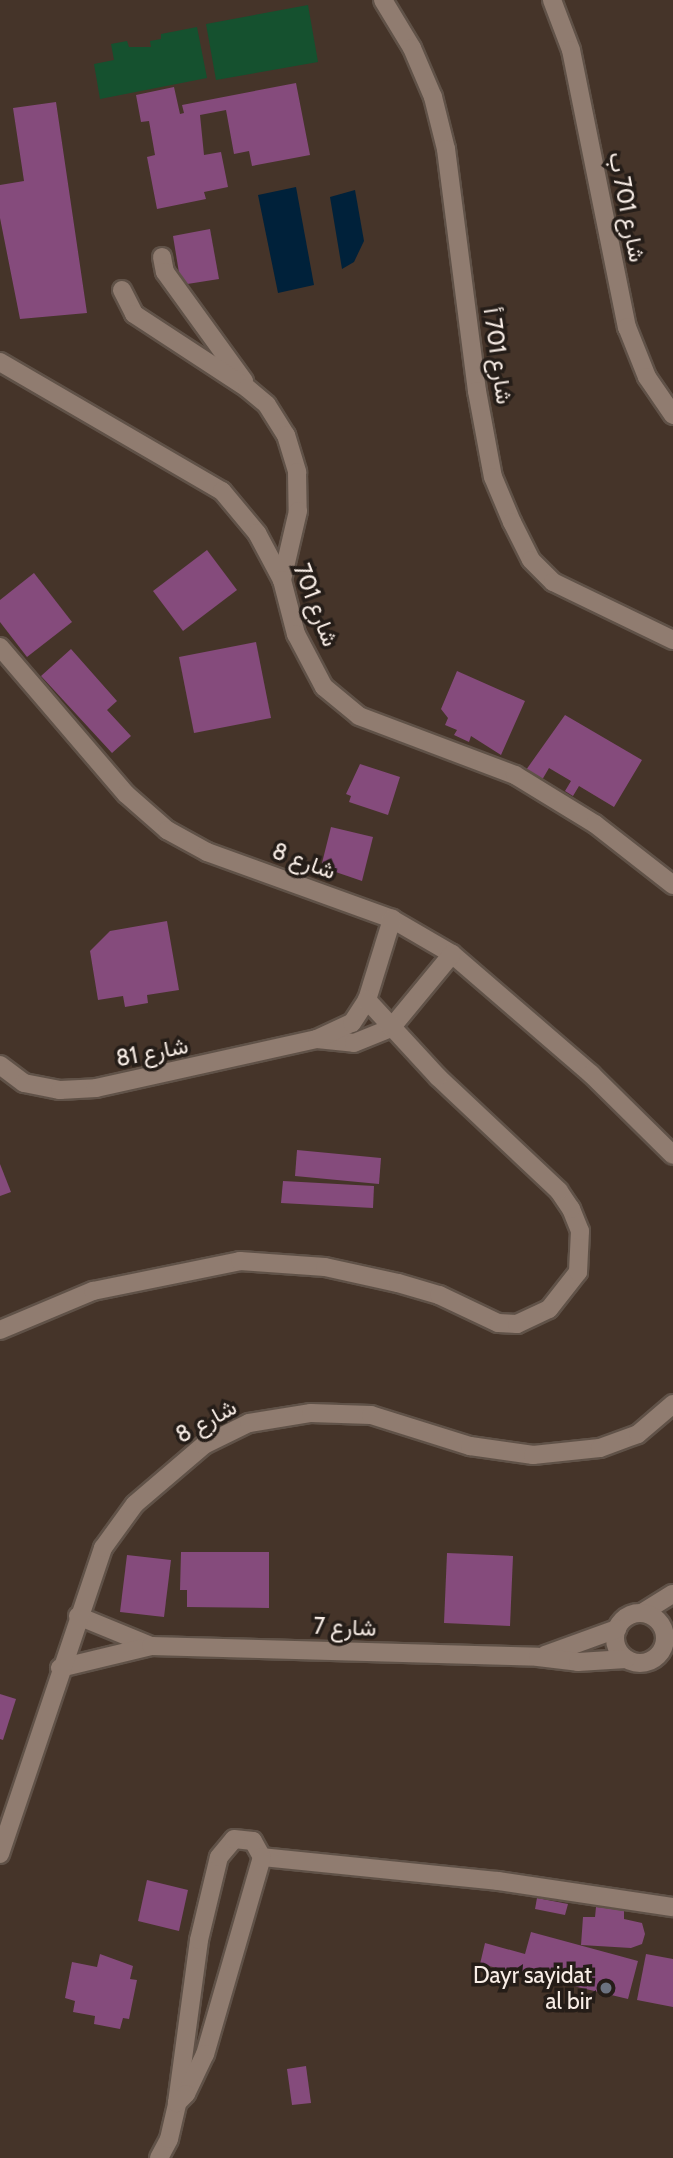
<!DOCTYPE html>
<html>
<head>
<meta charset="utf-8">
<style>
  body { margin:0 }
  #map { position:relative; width:673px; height:2158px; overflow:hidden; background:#453429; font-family:Cabin,Vazirmatn,sans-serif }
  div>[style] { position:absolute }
  .green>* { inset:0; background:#15512f }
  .water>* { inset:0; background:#00213a }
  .building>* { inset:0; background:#854b7c }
  .roads { filter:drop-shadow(2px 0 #605248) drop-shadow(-2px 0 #605248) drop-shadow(0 2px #605248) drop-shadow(0 -2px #605248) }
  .minor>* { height:18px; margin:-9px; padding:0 9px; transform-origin:9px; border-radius:9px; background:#907c70 }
  .minor>.ring { margin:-9px; padding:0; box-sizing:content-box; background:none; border:18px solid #907c70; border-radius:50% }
  .dots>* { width:19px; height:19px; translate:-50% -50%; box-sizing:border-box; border:4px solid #251d18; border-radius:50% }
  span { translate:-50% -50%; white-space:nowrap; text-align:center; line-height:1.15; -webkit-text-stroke:7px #251d18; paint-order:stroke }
  .street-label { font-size:23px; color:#f8ede6 }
  .poi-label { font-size:23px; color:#f8ede6 }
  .right { translate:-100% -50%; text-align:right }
</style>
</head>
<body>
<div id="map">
  <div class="green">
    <i style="clip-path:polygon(308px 5px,318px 62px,216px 80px,206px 24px)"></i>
    <i style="clip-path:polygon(197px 27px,207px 78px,100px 99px,94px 64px,114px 60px,111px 44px,127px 41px,129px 47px,151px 47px,150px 41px,161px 39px,161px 34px)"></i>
  </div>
  <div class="water">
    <i style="clip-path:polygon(296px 187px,314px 285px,278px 293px,258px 195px)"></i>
    <i style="clip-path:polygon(355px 190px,364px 241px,354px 262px,342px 269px,330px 197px)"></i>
  </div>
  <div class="building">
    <i style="clip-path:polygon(296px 83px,310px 155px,252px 166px,249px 151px,234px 154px,226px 110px,200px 115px,204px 155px,221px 152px,228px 187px,204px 192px,206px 199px,157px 209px,147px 157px,155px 155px,149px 121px,141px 122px,136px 95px,174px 87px,180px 114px,184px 113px,182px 105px)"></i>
    <i style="clip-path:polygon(56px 102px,87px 313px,20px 319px,0 218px,0 185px,24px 181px,13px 108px)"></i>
    <i style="clip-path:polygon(210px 229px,219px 279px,181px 285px,173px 236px)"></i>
    <i style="clip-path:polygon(207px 550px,237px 590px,183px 631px,153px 591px)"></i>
    <i style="clip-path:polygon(34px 573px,72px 622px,27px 657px,0 622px,0 600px)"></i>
    <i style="clip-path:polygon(256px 642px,271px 718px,194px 733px,179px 657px)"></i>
    <i style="clip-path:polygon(71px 649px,117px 701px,107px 710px,131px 736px,112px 753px,41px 676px)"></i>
    <i style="clip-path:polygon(457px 671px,525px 701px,501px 755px,471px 736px,469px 742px,454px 735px,457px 730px,445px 725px,448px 718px,441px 709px)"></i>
    <i style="clip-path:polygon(565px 715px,642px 760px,614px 807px,579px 786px,573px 796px,565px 791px,571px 781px,549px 768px,542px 780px,526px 770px)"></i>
    <i style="clip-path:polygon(360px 764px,400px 777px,388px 815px,349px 802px,351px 796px,346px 794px)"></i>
    <i style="clip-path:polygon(331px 827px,373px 837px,362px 881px,321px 867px)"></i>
    <i style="clip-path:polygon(167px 921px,179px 990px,147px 995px,148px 1003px,125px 1007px,123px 996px,98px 1000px,90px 951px,110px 931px)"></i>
    <i style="clip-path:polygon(297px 1150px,381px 1158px,379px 1184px,295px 1176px)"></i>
    <i style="clip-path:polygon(0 1164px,11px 1192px,0 1196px)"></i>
    <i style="clip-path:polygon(283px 1181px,374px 1186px,373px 1208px,281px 1203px)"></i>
    <i style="clip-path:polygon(181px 1552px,269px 1552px,269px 1608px,187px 1607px,187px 1590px,180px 1590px)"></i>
    <i style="clip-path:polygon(447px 1553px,513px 1556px,510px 1626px,444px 1623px)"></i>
    <i style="clip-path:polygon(127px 1555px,171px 1560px,164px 1617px,120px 1612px)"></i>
    <i style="clip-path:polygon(0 1694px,16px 1699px,3px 1740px,0 1739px)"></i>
    <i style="clip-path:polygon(147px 1880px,188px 1890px,179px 1931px,138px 1921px)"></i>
    <i style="clip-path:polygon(537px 1898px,568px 1904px,565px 1915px,535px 1909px)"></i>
    <i style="clip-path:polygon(596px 1907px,624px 1909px,624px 1919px,642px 1923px,645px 1934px,642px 1944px,631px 1948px,581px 1945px,583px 1917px,595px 1917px)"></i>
    <i style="clip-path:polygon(531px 1932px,638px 1961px,628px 1999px,480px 1964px,485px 1943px,525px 1954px)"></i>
    <i style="clip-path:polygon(100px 1954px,133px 1966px,130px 1979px,137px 1980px,129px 2019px,123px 2018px,120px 2029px,94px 2024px,95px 2016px,73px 2012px,75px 2001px,65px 1998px,72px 1962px,97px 1967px)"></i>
    <i style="clip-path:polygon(646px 1954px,673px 1959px,673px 2007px,637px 2000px)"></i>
    <i style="clip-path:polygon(306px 2066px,311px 2103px,292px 2105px,287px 2069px)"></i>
  </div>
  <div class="roads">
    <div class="minor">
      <i style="left:383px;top:0;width:56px;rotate:58.9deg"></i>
      <i style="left:412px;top:48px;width:53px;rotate:66.8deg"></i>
      <i style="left:433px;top:97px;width:54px;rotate:76deg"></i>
      <i style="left:446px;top:149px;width:244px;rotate:82.7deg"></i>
      <i style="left:477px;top:391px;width:87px;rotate:79.5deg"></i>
      <i style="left:493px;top:477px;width:49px;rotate:67.1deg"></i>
      <i style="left:512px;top:522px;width:42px;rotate:63.4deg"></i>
      <i style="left:531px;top:560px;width:31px;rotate:45deg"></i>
      <i style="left:553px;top:582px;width:133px;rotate:25.8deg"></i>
      <i style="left:552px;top:0;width:53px;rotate:69.2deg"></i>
      <i style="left:571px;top:50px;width:283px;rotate:78.6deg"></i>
      <i style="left:627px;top:327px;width:54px;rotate:68.2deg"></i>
      <i style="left:647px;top:377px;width:46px;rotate:55.6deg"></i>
      <i style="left:162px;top:257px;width:15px;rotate:79deg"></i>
      <i style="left:165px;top:272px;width:135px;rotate:54.1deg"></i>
      <i style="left:122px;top:290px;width:27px;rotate:63deg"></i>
      <i style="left:134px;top:314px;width:135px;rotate:33.2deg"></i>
      <i style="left:247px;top:388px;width:26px;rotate:40deg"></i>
      <i style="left:267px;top:405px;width:36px;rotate:58deg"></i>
      <i style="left:286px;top:435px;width:39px;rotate:73deg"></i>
      <i style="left:297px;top:472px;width:39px;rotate:89deg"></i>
      <i style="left:298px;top:511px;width:71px;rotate:103.1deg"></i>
      <i style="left:0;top:362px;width:257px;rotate:30.2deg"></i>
      <i style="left:222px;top:491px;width:55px;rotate:50.2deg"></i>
      <i style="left:257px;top:533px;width:53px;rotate:62deg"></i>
      <i style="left:282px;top:580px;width:56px;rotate:75.5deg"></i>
      <i style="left:296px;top:634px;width:60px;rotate:62.2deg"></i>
      <i style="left:324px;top:687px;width:45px;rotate:39.6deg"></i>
      <i style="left:359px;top:716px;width:167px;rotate:20.7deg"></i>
      <i style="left:515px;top:775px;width:94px;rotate:31.5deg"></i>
      <i style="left:595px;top:824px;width:99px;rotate:38deg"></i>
      <i style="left:0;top:647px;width:194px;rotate:49.4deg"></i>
      <i style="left:126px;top:794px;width:55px;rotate:41.3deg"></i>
      <i style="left:167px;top:830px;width:46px;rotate:28.8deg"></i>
      <i style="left:207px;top:852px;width:197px;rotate:19.9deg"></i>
      <i style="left:392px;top:919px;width:69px;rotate:30.3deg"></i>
      <i style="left:452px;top:954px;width:184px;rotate:40.8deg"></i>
      <i style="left:591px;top:1074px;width:115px;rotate:44.6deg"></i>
      <i style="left:317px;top:1039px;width:37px;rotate:6deg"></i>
      <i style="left:354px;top:1043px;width:40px;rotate:-22deg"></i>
      <i style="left:391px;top:1028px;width:96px;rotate:-50.5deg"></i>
      <i style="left:0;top:1065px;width:30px;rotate:37deg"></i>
      <i style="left:24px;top:1083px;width:37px;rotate:11deg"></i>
      <i style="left:60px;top:1090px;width:36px;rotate:-3deg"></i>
      <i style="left:96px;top:1088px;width:226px;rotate:-12.5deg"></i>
      <i style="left:317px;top:1039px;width:38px;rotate:-25deg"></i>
      <i style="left:352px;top:1023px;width:27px;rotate:-57deg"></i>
      <i style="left:367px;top:1000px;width:85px;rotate:-72.8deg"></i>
      <i style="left:0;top:1330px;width:101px;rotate:-22.8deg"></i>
      <i style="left:93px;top:1291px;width:150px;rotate:-11.5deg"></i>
      <i style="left:240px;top:1261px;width:85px;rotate:4deg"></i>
      <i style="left:325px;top:1267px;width:75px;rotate:12.4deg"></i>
      <i style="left:398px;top:1283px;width:43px;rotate:16.3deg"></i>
      <i style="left:439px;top:1295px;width:65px;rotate:25.4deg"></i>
      <i style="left:498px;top:1323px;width:19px;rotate:3deg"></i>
      <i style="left:517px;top:1324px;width:35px;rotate:-25deg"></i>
      <i style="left:549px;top:1309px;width:47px;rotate:-51.9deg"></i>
      <i style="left:578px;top:1272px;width:41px;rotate:-87.2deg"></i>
      <i style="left:580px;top:1231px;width:24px;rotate:-112deg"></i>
      <i style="left:571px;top:1209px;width:22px;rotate:-124deg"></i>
      <i style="left:559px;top:1191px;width:166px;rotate:-136.7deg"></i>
      <i style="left:438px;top:1077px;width:105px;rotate:-132.7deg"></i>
      <i style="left:642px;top:1613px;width:36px;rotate:-32deg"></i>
      <i class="ring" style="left:615px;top:1613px;width:32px;height:32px"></i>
      <i style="left:78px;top:1616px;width:79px;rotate:22.3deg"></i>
      <i style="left:545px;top:1655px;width:77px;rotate:-19.9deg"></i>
      <i style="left:60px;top:1668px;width:94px;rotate:-13.6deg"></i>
      <i style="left:151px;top:1646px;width:387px;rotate:1.6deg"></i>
      <i style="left:538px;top:1657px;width:40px;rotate:7.1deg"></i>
      <i style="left:578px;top:1662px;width:48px;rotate:-3.6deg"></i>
      <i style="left:0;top:1854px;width:323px;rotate:-71.4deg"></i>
      <i style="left:103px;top:1548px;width:54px;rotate:-54deg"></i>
      <i style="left:135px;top:1504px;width:91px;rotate:-40.5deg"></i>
      <i style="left:204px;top:1445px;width:50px;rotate:-26.1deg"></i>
      <i style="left:249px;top:1423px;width:63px;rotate:-9.2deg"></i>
      <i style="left:311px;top:1413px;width:60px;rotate:1.9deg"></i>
      <i style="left:371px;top:1415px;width:104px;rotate:17.4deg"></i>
      <i style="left:470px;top:1446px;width:64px;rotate:8.1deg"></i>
      <i style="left:533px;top:1455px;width:67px;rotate:-6deg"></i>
      <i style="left:600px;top:1448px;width:40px;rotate:-20.2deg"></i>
      <i style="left:638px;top:1434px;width:46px;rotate:-40.6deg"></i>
      <i style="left:262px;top:1857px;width:237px;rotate:5.8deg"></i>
      <i style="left:498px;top:1881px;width:177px;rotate:8.5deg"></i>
      <i style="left:159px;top:2158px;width:21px;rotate:-62deg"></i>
      <i style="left:169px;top:2139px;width:37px;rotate:-77deg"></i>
      <i style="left:177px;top:2103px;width:164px;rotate:-82.3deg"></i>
      <i style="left:199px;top:1940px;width:85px;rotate:-76.5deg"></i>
      <i style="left:219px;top:1857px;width:23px;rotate:-50deg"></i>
      <i style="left:234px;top:1839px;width:19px;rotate:6deg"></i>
      <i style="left:253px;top:1841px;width:18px;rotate:61deg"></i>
      <i style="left:262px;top:1857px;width:205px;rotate:106.1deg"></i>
      <i style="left:205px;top:2054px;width:44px;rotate:115.4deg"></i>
      <i style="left:186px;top:2094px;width:13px;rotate:135deg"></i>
    </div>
  </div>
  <div class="dots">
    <i style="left:606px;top:1988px;background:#6b7280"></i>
  </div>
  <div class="street-label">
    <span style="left:627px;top:207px;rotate:79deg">شارع 701 ب</span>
    <span style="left:498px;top:356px;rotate:82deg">شارع 701 أ</span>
    <span style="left:316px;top:605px;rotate:69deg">شارع 701</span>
    <span style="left:304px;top:861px;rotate:20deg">شارع 8</span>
    <span style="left:152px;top:1052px;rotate:-11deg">شارع 81</span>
    <span style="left:206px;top:1421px;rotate:-29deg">شارع 8</span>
    <span style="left:345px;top:1627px;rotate:2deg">شارع 7</span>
  </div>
  <div class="poi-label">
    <span class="right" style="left:592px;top:1988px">Dayr sayidat<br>al bir</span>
  </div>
</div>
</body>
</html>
